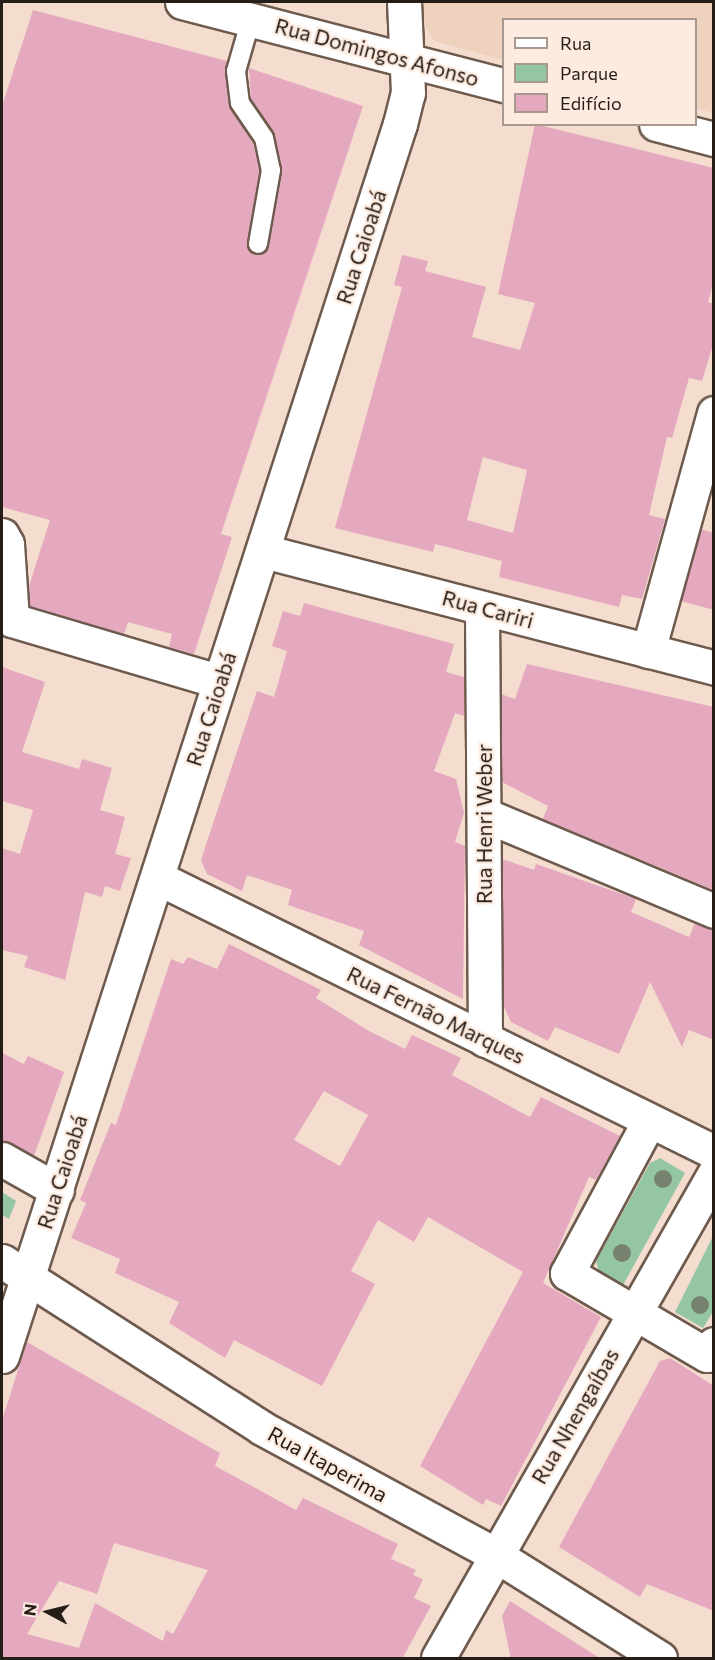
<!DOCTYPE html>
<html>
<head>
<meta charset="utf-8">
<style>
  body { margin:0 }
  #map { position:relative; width:715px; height:1660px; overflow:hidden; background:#f4ddce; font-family:Commissioner,sans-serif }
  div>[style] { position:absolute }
  .built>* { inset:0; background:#efd2be }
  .green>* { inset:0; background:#94c6a3 }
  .building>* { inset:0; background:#e5a9bf }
  .roads { filter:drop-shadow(2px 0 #6e5b4e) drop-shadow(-2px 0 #6e5b4e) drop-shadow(0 2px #6e5b4e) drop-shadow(0 -2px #6e5b4e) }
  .lane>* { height:18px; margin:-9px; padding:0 9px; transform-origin:9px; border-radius:9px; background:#fff }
  .street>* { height:33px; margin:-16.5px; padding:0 16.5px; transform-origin:16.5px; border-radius:16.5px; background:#fff }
  .secondary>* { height:33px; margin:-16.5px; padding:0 16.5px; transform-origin:16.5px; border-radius:16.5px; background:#fff }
  .trees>* { width:18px; height:18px; margin:-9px; border-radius:50%; background:#76826e }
  span { translate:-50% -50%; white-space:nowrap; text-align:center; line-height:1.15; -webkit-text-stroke:4.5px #feebdf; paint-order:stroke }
  .street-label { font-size:21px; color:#251d17 }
  .frame { position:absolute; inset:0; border:3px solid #251d17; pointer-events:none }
  .legend { position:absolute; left:502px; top:18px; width:195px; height:108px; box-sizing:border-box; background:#feebdf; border:2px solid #a7998f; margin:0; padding:8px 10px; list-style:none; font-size:18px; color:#251d17 }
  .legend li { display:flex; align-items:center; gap:12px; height:30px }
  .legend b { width:30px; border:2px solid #a7998f }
  .north { position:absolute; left:18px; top:1582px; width:60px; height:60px; -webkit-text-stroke:4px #feebdf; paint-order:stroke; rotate:277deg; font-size:16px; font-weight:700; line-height:24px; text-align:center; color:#251d17 }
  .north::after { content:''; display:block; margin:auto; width:21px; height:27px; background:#251d17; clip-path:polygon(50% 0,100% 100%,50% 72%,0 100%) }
</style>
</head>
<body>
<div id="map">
  <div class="built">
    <i style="clip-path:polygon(421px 2px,713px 2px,713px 113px,696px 108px,696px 20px,504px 20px,503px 60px,434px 41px,421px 19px)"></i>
  </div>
  <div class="green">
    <i style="clip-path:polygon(660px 1158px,685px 1173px,623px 1285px,599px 1272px,596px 1261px,650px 1163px)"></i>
    <i style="clip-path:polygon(2px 1192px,16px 1201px,9px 1219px,2px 1215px)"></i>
    <i style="clip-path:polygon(713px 1236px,713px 1312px,703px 1328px,675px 1312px)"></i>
  </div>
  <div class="building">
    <i style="clip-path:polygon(33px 10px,227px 61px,229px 105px,253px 143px,260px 170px,247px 242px,255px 255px,269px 246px,282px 168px,273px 132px,251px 99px,249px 68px,363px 106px,221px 534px,232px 537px,194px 654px,169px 647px,172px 634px,128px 622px,124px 634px,30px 606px,29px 586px,50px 520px,2px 507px,2px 106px)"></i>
    <i style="clip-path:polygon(evenodd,535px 124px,714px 168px,714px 280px,708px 302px,714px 304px,714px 341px,702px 381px,689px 378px,672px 438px,667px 437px,649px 515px,665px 519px,642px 599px,622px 595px,619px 607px,499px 577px,502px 561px,435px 544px,433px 552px,335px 528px,402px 287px,394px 285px,402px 255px,428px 261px,425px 271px,486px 287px,472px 337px,520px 350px,535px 303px,498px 294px,535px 124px,483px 457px,527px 470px,513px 533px,467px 520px,483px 457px)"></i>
    <i style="clip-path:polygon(701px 529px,714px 533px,714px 610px,681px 601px)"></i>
    <i style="clip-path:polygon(304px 603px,454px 644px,446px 672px,464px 677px,464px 716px,455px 713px,434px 771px,456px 779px,464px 813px,455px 842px,465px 846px,463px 999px,359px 945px,364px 931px,288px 905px,292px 890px,247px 875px,242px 891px,207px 874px,201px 860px,257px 691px,274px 697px,287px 651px,272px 646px,283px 611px,300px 616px)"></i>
    <i style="clip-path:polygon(527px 664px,714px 707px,714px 890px,543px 819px,548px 806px,502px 782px,501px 694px,515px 699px)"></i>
    <i style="clip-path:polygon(2px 667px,45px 682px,22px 752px,79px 769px,82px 759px,112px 768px,100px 810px,125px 817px,115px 854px,131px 858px,120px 891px,105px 886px,102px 897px,85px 892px,65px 980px,24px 967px,28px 956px,2px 950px,2px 848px,20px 854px,33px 810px,2px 801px)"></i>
    <i style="clip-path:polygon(502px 859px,534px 870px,536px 864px,636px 899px,631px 912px,689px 937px,695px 923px,714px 929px,714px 1040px,689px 1030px,682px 1047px,650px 982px,619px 1054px,555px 1027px,548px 1041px,511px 1022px,504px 1007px)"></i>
    <i style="clip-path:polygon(evenodd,229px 944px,321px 990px,316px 998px,369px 1031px,405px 1049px,412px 1035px,461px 1058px,452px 1075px,530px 1117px,541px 1097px,620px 1136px,596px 1180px,589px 1177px,543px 1283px,601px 1317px,501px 1506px,486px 1499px,483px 1505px,420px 1466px,523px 1272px,428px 1217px,414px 1242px,378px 1220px,351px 1271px,375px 1284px,322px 1386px,234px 1340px,225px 1358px,169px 1323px,179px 1302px,115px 1273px,120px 1259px,71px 1238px,86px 1203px,80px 1200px,111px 1123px,116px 1125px,171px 959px,183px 964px,188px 957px,217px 969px,229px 944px,324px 1091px,368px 1115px,340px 1166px,294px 1140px,324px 1091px)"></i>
    <i style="clip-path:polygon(2px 1053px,24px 1064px,28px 1056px,64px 1072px,34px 1156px,2px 1140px)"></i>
    <i style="clip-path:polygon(evenodd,27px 1342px,220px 1453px,215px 1466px,296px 1510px,303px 1498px,398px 1544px,391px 1559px,416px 1570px,413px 1575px,423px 1579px,414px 1598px,431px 1606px,402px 1659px,2px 1659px,2px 1420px,27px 1342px,114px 1543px,208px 1570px,173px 1634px,166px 1630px,163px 1641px,95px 1603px,79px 1648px,27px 1634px,59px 1581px,97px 1594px,114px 1543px)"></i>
    <i style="clip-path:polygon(670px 1358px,714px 1386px,714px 1611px,647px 1584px,640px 1597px,559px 1547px,660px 1361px)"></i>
    <i style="clip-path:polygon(510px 1601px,601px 1659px,511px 1659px,502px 1616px)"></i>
  </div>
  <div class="roads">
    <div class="lane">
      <i style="left:251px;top:19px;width:54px;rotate:106.1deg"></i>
      <i style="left:236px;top:71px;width:32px;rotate:83deg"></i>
      <i style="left:240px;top:103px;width:42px;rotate:55.6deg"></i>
      <i style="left:264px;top:138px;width:33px;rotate:78deg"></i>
      <i style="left:271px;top:170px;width:75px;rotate:100deg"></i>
    </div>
    <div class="street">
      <i style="left:2px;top:535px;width:10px;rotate:61deg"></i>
      <i style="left:7px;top:544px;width:76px;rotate:86.2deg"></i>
      <i style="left:12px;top:620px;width:215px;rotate:16.5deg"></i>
      <i style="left:263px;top:551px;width:466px;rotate:14.5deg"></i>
      <i style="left:482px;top:608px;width:432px;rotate:89.6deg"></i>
      <i style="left:648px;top:651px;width:247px;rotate:-74.5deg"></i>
      <i style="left:485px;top:815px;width:248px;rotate:22.7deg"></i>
      <i style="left:158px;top:878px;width:620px;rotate:26.23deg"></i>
      <i style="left:649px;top:1121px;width:173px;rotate:118.3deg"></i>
      <i style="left:567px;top:1273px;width:162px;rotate:30.4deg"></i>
      <i style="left:707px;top:1355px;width:13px;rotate:-58deg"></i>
      <i style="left:2px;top:1159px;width:63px;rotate:29.4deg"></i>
      <i style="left:2px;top:1261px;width:309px;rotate:32.7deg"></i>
      <i style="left:262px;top:1428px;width:264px;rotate:28.5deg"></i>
      <i style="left:494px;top:1554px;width:196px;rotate:32.1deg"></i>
      <i style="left:2px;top:1356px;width:1295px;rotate:-72.1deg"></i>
      <i style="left:400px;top:124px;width:32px;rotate:-76deg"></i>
      <i style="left:408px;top:93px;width:91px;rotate:-92.5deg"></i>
      <i style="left:438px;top:1658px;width:557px;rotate:-60.31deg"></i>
    </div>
    <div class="secondary">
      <i style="left:182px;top:2px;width:333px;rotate:14.5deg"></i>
      <i style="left:656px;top:124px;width:60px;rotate:14.5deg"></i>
    </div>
  </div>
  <div class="trees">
    <i style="left:663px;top:1179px"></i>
    <i style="left:622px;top:1253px"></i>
    <i style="left:700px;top:1305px"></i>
  </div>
  <div class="street-label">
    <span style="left:377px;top:52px;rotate:15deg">Rua Domingos Afonso</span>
    <span style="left:361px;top:247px;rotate:-72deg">Rua Caioabá</span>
    <span style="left:488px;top:609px;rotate:15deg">Rua Cariri</span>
    <span style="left:211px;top:709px;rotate:-72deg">Rua Caioabá</span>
    <span style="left:484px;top:824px;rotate:-90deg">Rua Henri Weber</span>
    <span style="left:436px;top:1015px;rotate:26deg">Rua Fernão Marques</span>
    <span style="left:62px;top:1172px;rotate:-72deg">Rua Caioabá</span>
    <span style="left:575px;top:1416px;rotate:-60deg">Rua Nhengaíbas</span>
    <span style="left:328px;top:1464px;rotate:29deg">Rua Itaperima</span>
  </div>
  <div class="frame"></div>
  <ul class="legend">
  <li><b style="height:8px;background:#fff"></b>Rua</li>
  <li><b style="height:16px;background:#94c6a3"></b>Parque</li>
  <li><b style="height:16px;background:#e5a9bf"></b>Edifício</li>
  </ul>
  <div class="north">N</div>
</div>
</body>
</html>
